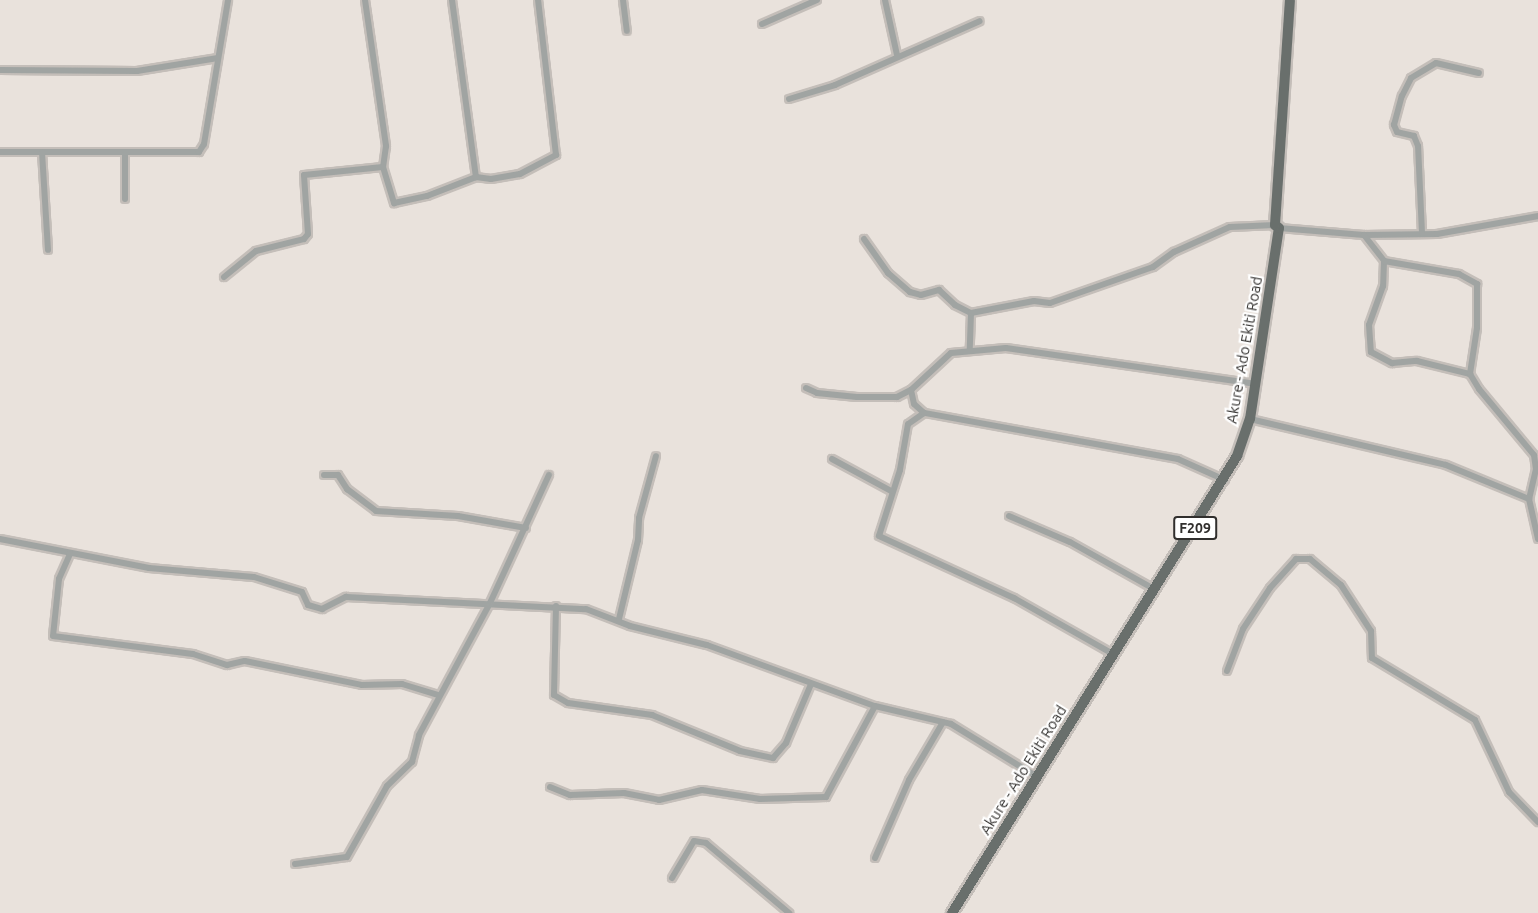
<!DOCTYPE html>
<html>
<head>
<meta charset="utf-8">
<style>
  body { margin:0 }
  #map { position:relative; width:1538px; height:913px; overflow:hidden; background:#e9e2dc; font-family:Ubuntu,sans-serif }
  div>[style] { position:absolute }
  .roads { filter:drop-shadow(2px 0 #c4beb9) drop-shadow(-2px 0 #c4beb9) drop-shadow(0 2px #c4beb9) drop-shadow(0 -2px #c4beb9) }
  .minor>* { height:6px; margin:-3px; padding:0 3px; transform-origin:3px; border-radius:3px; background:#a0a4a2 }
  .primary>* { height:10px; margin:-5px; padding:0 5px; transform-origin:5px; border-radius:5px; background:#696f6c }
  span { translate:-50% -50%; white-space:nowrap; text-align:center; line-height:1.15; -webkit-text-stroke:4.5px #fff; paint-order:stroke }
  .shield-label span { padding:2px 4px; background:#fff; border:2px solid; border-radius:4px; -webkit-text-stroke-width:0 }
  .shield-label { font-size:14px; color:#312f2d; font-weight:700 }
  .street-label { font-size:15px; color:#312f2d }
</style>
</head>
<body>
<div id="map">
  <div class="roads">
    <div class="minor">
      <i style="left:365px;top:0;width:148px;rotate:81.8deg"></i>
      <i style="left:386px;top:146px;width:21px;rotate:98deg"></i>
      <i style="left:383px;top:167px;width:38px;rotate:73deg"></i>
      <i style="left:394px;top:203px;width:34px;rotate:-12deg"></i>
      <i style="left:427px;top:196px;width:53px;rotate:-21.2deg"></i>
      <i style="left:476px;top:177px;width:15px;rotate:8deg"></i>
      <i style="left:491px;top:179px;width:29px;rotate:-10deg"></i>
      <i style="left:520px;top:174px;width:41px;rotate:-27.8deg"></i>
      <i style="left:556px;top:155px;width:156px;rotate:-96.6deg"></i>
      <i style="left:452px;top:0;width:179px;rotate:82.3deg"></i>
      <i style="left:623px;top:0;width:31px;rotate:83deg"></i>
      <i style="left:885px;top:0;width:56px;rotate:77.7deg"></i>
      <i style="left:762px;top:24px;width:60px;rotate:-23.6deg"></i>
      <i style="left:0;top:70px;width:137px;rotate:0.4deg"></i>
      <i style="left:137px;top:71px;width:82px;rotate:-9.1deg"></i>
      <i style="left:789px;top:99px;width:48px;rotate:-16.9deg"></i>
      <i style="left:835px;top:85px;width:158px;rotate:-23.8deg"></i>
      <i style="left:0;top:152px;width:199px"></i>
      <i style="left:199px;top:152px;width:9px;rotate:-58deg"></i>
      <i style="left:204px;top:144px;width:146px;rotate:-80.5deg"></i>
      <i style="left:42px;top:152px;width:98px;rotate:86.5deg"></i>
      <i style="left:125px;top:199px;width:44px;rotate:-90deg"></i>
      <i style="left:1279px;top:228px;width:85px;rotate:4.7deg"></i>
      <i style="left:1364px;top:235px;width:73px;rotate:-0.8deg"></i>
      <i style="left:1437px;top:234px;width:103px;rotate:-10.1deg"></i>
      <i style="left:1422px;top:233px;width:87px;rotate:-92.6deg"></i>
      <i style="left:1418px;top:146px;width:11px;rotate:-112deg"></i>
      <i style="left:1414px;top:136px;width:17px;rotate:-167deg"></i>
      <i style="left:1397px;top:132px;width:8px;rotate:-113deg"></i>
      <i style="left:1394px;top:125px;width:30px;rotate:-75deg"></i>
      <i style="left:1402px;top:96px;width:20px;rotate:-63deg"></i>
      <i style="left:1411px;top:78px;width:29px;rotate:-31deg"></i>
      <i style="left:1436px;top:63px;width:44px;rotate:13.1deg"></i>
      <i style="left:1364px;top:235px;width:33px;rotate:52deg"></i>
      <i style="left:1384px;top:261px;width:25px;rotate:92deg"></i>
      <i style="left:1383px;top:286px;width:41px;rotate:109.7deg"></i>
      <i style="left:1369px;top:325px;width:27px;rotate:86deg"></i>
      <i style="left:1371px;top:352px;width:24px;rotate:28deg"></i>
      <i style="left:1392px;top:363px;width:25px;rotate:-5deg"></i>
      <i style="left:1417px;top:361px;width:55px;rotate:13.8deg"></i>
      <i style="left:864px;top:239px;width:42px;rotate:54.8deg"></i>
      <i style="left:888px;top:273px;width:29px;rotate:41deg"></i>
      <i style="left:910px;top:292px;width:11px;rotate:15deg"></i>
      <i style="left:921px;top:295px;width:19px;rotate:-16deg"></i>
      <i style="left:939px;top:290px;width:22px;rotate:43deg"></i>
      <i style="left:955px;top:305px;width:18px;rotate:27deg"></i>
      <i style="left:971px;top:313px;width:37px;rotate:92deg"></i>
      <i style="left:1384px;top:261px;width:76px;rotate:9.8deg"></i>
      <i style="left:1459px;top:274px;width:21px;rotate:29deg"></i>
      <i style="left:1477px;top:284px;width:44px;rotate:90deg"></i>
      <i style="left:1477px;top:328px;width:47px;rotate:98.7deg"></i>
      <i style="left:1470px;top:374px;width:17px;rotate:59deg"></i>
      <i style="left:1479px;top:389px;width:86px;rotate:50.2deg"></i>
      <i style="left:1534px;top:455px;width:14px;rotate:82deg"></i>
      <i style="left:1536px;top:469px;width:31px;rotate:103deg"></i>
      <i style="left:1529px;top:499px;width:41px;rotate:77.3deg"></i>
      <i style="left:224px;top:277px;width:41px;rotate:-39.1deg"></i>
      <i style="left:256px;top:251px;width:49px;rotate:-14deg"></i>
      <i style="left:304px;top:239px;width:6px;rotate:-51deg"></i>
      <i style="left:308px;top:234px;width:59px;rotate:-93.9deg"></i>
      <i style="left:304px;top:175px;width:79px;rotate:-5.8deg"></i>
      <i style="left:971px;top:313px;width:64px;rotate:-10.8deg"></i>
      <i style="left:1034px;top:301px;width:16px;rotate:7deg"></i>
      <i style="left:1050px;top:303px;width:109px;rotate:-19.3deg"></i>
      <i style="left:1153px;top:267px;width:26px;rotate:-36deg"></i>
      <i style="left:1174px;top:252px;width:61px;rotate:-24.1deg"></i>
      <i style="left:1230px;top:227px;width:45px;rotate:-2.5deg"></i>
      <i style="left:806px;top:388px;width:12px;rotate:24deg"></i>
      <i style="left:817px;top:393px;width:40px;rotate:5.7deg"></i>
      <i style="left:857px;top:397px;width:40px"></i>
      <i style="left:897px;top:397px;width:16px;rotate:-27deg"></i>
      <i style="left:924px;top:413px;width:19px;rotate:145deg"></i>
      <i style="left:908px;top:424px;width:47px;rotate:99.9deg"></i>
      <i style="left:900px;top:470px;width:69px;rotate:107.7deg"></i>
      <i style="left:879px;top:536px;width:149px;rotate:24.7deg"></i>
      <i style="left:1014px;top:598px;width:114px;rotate:29.5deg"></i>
      <i style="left:1250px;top:419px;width:201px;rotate:13.2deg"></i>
      <i style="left:1446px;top:465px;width:90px;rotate:22.3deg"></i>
      <i style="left:832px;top:459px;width:67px;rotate:28.5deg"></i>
      <i style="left:324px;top:475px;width:14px"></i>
      <i style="left:338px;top:475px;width:17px;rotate:57deg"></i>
      <i style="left:347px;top:489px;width:36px;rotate:37deg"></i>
      <i style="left:376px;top:511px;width:82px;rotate:3.5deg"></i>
      <i style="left:458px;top:516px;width:69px;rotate:10deg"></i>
      <i style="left:1225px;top:480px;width:51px;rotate:-155.9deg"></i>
      <i style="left:1178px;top:459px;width:258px;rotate:-169.7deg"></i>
      <i style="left:924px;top:413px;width:13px;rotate:-138deg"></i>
      <i style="left:914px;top:404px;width:14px;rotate:-102deg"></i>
      <i style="left:911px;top:390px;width:54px;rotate:-42.8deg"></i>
      <i style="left:951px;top:353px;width:55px;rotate:-5.2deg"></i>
      <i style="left:1006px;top:348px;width:253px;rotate:8.2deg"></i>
      <i style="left:1009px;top:516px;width:66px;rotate:23.1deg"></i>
      <i style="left:1070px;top:542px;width:96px;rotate:29.2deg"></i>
      <i style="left:0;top:539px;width:152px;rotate:11deg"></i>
      <i style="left:149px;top:568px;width:105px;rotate:4.9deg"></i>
      <i style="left:254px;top:577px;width:50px;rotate:17.4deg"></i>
      <i style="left:302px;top:592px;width:14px;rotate:65deg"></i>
      <i style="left:308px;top:605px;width:15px;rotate:16deg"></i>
      <i style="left:322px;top:609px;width:27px;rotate:-27deg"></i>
      <i style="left:346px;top:597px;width:240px;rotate:2.9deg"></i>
      <i style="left:586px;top:609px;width:47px;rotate:21.1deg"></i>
      <i style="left:630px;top:626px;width:79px;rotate:13.9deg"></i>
      <i style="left:707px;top:645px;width:179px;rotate:20deg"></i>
      <i style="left:875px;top:706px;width:78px;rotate:13.3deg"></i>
      <i style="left:951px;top:724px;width:100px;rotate:31.5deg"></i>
      <i style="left:70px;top:554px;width:27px;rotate:114deg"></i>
      <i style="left:59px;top:579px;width:57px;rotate:96deg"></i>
      <i style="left:53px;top:636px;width:141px;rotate:7.3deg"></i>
      <i style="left:193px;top:654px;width:36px;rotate:18deg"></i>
      <i style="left:227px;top:665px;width:18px;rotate:-13deg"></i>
      <i style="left:245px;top:661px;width:119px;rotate:11.6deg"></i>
      <i style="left:362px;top:685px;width:40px;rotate:-1.4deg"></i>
      <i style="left:402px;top:684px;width:39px;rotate:17deg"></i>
      <i style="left:556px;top:606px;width:89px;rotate:91.3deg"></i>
      <i style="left:554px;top:695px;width:16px;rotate:30deg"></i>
      <i style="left:568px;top:703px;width:85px;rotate:8.1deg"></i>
      <i style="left:652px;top:715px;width:95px;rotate:22.2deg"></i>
      <i style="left:740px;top:751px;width:34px;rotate:12deg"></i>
      <i style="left:773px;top:758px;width:20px;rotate:-49deg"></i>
      <i style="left:786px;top:743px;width:64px;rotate:-67deg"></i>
      <i style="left:619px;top:619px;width:81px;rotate:-76.5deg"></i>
      <i style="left:638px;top:540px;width:22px;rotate:-87deg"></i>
      <i style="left:639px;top:518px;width:64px;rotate:-74.7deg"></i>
      <i style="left:1227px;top:671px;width:45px;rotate:-69.1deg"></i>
      <i style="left:1243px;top:629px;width:49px;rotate:-56.6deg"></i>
      <i style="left:1270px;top:588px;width:39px;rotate:-48deg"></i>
      <i style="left:1296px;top:559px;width:14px"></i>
      <i style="left:1310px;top:559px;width:40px;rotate:40deg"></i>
      <i style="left:1341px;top:585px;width:55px;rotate:56.9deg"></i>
      <i style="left:1371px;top:631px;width:27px;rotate:88deg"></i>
      <i style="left:1372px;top:658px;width:120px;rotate:31deg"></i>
      <i style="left:1475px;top:720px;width:80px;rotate:64.7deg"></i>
      <i style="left:1509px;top:792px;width:42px;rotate:46deg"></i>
      <i style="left:550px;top:787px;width:22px;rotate:22deg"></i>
      <i style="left:570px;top:795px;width:54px;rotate:-2.1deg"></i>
      <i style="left:624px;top:793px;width:36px;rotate:11deg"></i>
      <i style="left:659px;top:800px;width:44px;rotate:-13.1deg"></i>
      <i style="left:702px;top:790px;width:59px;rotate:8.8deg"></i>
      <i style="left:760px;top:799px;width:66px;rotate:-1.7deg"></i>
      <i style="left:826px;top:797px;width:103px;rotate:-61.7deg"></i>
      <i style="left:875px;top:858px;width:85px;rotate:-66.4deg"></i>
      <i style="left:909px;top:780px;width:67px;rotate:-59.6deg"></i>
      <i style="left:295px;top:864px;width:52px;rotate:-7.7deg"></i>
      <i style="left:347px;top:857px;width:81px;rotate:-60.6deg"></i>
      <i style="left:387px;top:786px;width:35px;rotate:-44deg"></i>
      <i style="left:412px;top:762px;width:28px;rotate:-75deg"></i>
      <i style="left:419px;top:735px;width:150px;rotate:-61.7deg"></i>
      <i style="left:490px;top:603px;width:141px;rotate:-65.3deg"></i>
      <i style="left:672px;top:878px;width:43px;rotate:-59.3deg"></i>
      <i style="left:694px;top:841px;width:12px;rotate:9deg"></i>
      <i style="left:706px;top:843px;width:109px;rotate:40.1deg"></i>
    </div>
    <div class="primary">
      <i style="left:952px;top:913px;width:539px;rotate:-58.05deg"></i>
      <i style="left:1237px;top:456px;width:39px;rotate:-71deg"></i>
      <i style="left:1250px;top:419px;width:193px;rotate:-81.4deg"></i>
      <i style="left:1279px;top:228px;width:5px;rotate:-143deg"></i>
      <i style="left:1275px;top:225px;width:225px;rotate:-86.2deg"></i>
    </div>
  </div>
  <div class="shield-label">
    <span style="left:1195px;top:528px">F209</span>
  </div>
  <div class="street-label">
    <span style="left:1244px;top:350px;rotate:-80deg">Akure - Ado Ekiti Road</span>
    <span style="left:1023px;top:770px;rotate:-58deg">Akure - Ado Ekiti Road</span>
  </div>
</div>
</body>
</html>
